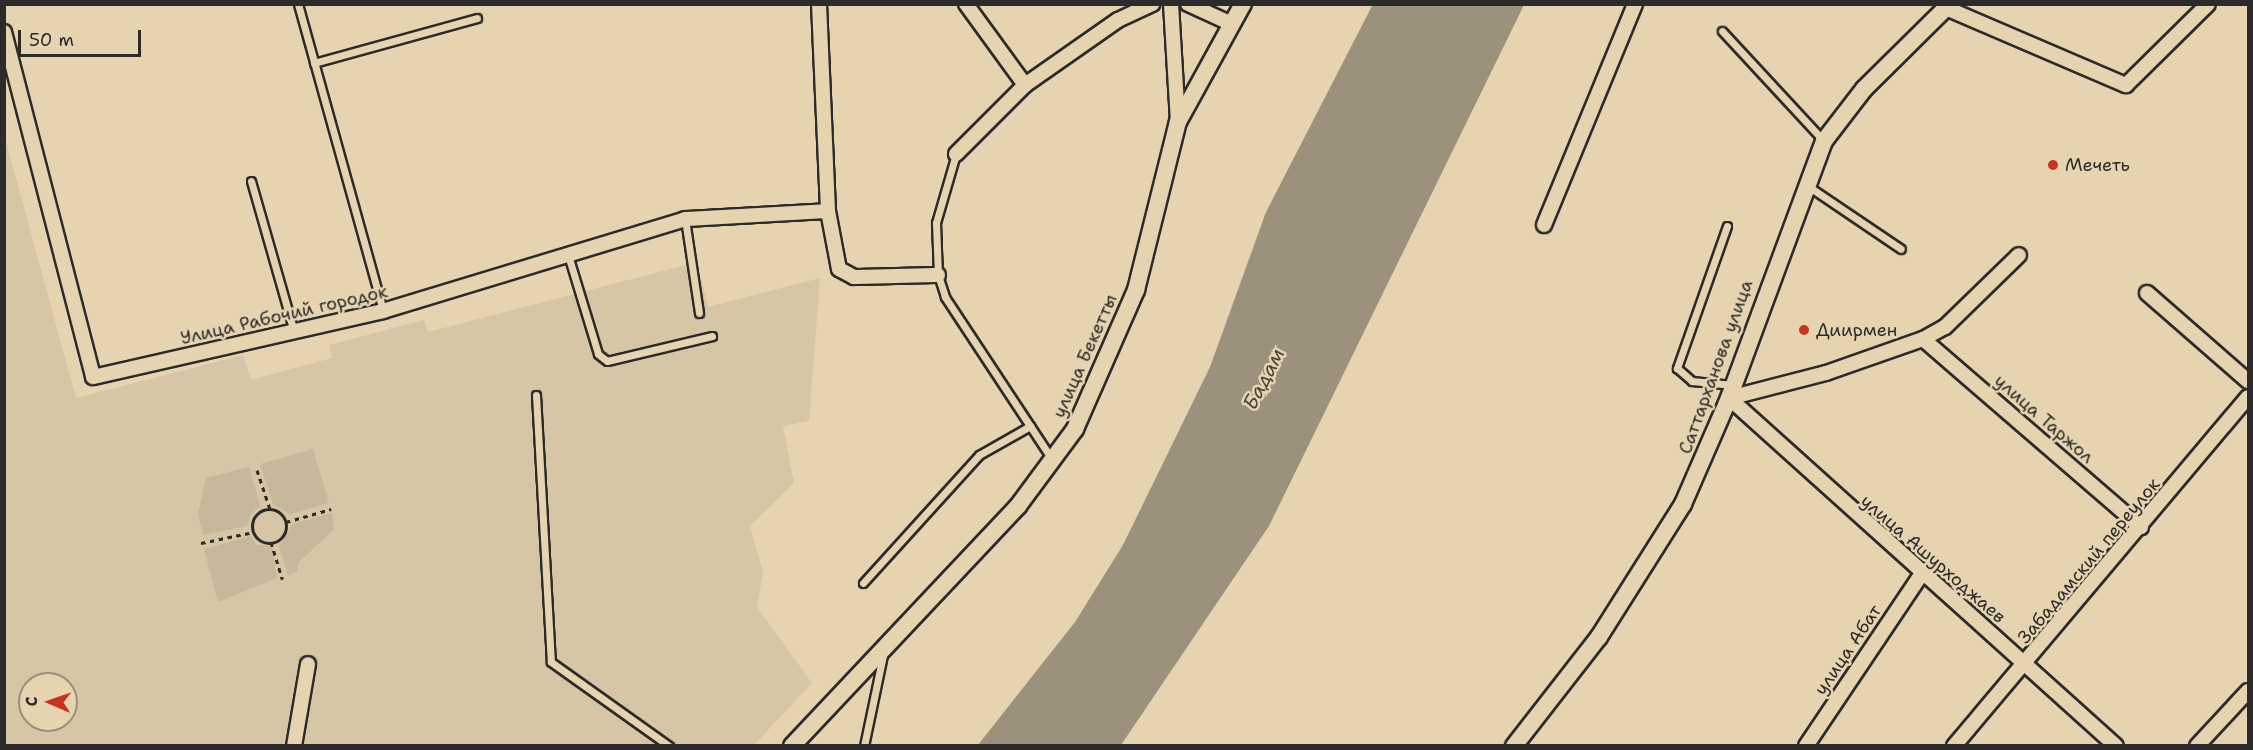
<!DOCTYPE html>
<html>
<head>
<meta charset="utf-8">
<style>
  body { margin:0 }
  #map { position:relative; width:2253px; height:750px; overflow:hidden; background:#e6d4b1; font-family:"Shantell Sans",sans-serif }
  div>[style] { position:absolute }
  .built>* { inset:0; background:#d6c6a6 }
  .green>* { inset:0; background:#c7b89b }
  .water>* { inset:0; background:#9c917c }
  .path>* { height:3px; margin-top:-1.5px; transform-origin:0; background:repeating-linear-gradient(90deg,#2b2b2b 0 4.5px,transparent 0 9px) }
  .path>.ring { margin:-1.5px; padding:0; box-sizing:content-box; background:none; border:3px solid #2b2b2b; border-radius:50% }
  .roads { filter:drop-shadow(2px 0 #2b2b2b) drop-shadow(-2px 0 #2b2b2b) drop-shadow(0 2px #2b2b2b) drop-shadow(0 -2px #2b2b2b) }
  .service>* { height:7px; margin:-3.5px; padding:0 3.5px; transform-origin:3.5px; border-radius:3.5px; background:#e6d4b1 }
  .minor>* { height:14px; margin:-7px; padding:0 7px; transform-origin:7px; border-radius:7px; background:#e6d4b1 }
  .tertiary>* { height:16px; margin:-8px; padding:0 8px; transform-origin:8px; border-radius:8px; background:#e6d4b1 }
  .dots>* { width:16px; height:16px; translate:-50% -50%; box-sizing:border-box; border:3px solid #e6d4b1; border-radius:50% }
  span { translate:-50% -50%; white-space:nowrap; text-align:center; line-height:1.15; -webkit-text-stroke:5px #e6d4b1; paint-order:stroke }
  .poi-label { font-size:18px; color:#2b2b2b }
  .left { translate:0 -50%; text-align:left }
  .street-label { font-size:18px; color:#2b2b2b }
  .water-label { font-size:20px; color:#47443f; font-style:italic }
  .frame { position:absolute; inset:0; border:6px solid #2b2b2b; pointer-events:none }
  .north { position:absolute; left:18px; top:672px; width:60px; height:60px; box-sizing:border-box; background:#e6d4b1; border:2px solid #9b907b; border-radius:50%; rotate:272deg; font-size:16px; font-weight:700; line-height:24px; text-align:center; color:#2b2b2b }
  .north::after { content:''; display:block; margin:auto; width:21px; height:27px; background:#c8321e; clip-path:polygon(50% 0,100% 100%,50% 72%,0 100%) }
  .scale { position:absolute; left:18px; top:30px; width:123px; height:27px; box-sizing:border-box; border:3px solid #2b2b2b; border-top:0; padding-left:8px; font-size:18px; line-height:21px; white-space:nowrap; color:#2b2b2b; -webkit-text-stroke:4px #e6d4b1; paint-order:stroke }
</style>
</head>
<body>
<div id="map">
  <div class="built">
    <i style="clip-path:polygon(evenodd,4px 134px,76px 398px,243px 355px,251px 380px,332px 358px,329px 345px,424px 320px,428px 332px,697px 262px,708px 307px,820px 278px,809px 421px,783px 426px,794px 483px,750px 526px,763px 572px,757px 607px,812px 683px,754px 745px,5px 745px,4px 134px,30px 684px,66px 684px,66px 720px,30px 720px,30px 684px)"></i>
  </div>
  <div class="green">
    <i style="clip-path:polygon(313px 449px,329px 503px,290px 514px,273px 504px,260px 464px)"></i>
    <i style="clip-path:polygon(249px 467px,260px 506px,250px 515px,248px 526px,203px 535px,198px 514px,206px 478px)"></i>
    <i style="clip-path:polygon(332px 513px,334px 529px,298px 563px,297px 572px,288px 575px,279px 546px,293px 524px)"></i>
    <i style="clip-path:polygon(251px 536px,257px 545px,272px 546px,277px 578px,218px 602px,204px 549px)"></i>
  </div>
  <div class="water">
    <i style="clip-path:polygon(1373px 4px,1524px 5px,1269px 526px,1121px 745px,978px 745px,1075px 622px,1123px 545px,1210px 367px,1266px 212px)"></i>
  </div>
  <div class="path">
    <i style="left:257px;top:470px;width:41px;rotate:71.6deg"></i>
    <i class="ring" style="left:252px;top:509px;width:31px;height:31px"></i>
    <i style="left:286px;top:522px;width:47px;rotate:-16.1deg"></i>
    <i style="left:271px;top:542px;width:39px;rotate:73deg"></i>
    <i style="left:201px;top:543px;width:54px;rotate:-11.7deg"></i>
  </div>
  <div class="roads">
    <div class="service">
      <i style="left:298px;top:4px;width:319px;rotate:74.5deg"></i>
      <i style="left:1722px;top:31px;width:150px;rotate:47.2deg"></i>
      <i style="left:314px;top:63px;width:169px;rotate:-15.4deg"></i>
      <i style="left:956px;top:154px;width:72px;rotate:106.2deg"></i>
      <i style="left:936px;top:223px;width:52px;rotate:87.8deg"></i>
      <i style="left:938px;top:275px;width:23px;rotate:72deg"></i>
      <i style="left:945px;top:297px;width:193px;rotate:56.6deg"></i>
      <i style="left:251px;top:181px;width:157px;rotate:74.1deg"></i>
      <i style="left:1808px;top:186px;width:112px;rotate:34.1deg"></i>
      <i style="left:685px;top:219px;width:95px;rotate:81.5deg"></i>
      <i style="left:1727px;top:226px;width:151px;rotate:109.4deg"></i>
      <i style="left:1677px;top:368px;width:20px;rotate:41deg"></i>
      <i style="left:1692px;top:381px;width:41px;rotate:5.6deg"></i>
      <i style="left:568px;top:255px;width:103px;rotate:73.1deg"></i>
      <i style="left:598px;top:354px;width:11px;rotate:38deg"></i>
      <i style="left:607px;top:361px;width:108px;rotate:-13.4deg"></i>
      <i style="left:536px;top:395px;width:267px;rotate:86.8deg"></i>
      <i style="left:551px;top:662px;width:145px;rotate:35.4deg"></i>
      <i style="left:863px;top:583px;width:173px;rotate:-47.8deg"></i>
      <i style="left:979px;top:455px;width:59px;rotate:-29.6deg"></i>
      <i style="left:864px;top:746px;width:93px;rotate:-78.2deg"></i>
    </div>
    <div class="minor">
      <i style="left:819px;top:4px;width:207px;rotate:87.5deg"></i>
      <i style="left:828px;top:211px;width:59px;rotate:79.3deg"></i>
      <i style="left:839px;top:269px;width:17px;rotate:28deg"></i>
      <i style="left:854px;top:277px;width:84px;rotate:-1.4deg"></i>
      <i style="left:966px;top:4px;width:100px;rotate:53.9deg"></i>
      <i style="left:1171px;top:4px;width:118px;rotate:86.6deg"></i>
      <i style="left:1188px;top:4px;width:48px;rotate:24.4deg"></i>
      <i style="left:1946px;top:8px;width:196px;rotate:23.2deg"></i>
      <i style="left:2126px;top:85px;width:115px;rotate:-44.6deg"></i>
      <i style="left:4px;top:32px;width:356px;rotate:75.5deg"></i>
      <i style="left:93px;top:377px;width:297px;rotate:-12.8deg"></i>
      <i style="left:383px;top:311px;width:316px;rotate:-16.9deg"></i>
      <i style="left:685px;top:219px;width:143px;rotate:-3.2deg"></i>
      <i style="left:956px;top:154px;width:98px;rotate:-45deg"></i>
      <i style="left:1025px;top:85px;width:113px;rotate:-35deg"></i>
      <i style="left:1118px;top:20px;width:38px;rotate:-25deg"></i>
      <i style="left:1544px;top:225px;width:239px;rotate:-67.6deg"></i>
      <i style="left:2147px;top:293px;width:134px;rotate:41.1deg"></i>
      <i style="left:1923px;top:339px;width:288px;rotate:40.8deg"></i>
      <i style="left:1729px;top:398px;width:520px;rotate:41.96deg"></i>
      <i style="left:1729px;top:398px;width:100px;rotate:-14.5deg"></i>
      <i style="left:1826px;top:373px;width:103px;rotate:-19.3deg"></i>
      <i style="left:1923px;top:339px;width:25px;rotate:-29deg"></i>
      <i style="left:1945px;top:327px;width:103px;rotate:-44.2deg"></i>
      <i style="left:294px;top:746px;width:83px;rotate:-80.3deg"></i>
      <i style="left:1806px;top:746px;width:206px;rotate:-56.1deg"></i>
      <i style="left:1954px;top:746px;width:456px;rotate:-49.9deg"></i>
      <i style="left:2197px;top:746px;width:75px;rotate:-47.2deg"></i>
    </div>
    <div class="tertiary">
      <i style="left:792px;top:746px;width:330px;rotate:-46.7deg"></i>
      <i style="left:1018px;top:506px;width:96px;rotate:-53.5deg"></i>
      <i style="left:1075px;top:429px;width:152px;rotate:-66.3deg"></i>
      <i style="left:1136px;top:290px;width:173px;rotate:-76deg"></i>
      <i style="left:1178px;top:122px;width:135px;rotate:-61.2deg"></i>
      <i style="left:1514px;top:746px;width:138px;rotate:-52.1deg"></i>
      <i style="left:1599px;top:637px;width:157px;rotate:-57.7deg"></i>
      <i style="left:1683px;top:504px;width:116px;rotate:-66.5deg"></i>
      <i style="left:1729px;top:398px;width:274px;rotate:-69.7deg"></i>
      <i style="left:1824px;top:141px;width:66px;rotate:-52.4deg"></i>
      <i style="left:1864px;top:89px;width:121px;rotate:-44.7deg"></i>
    </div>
  </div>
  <div class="dots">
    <i style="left:2053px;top:165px;background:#c8321e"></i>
    <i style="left:1804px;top:330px;background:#c8321e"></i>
  </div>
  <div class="poi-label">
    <span class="left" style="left:2065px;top:165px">Мечеть</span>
    <span class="left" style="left:1816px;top:330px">Диирмен</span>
  </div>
  <div class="street-label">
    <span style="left:284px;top:315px;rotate:-13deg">Улица Рабочий городок</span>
    <span style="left:1085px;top:356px;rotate:-66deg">улица Бекетты</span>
    <span style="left:1716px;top:367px;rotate:-70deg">Саттарханова улица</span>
    <span style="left:2044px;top:419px;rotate:41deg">улица Таржол</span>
    <span style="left:1933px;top:559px;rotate:41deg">улица Ашурходжаев</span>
    <span style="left:2089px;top:561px;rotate:-50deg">Забадамский переулок</span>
    <span style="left:1848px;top:650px;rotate:-56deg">улица Абат</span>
  </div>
  <div class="water-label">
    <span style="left:1264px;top:379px;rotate:-62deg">Бадам</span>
  </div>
  <div class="frame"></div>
  <div class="north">С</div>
  <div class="scale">50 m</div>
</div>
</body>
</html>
